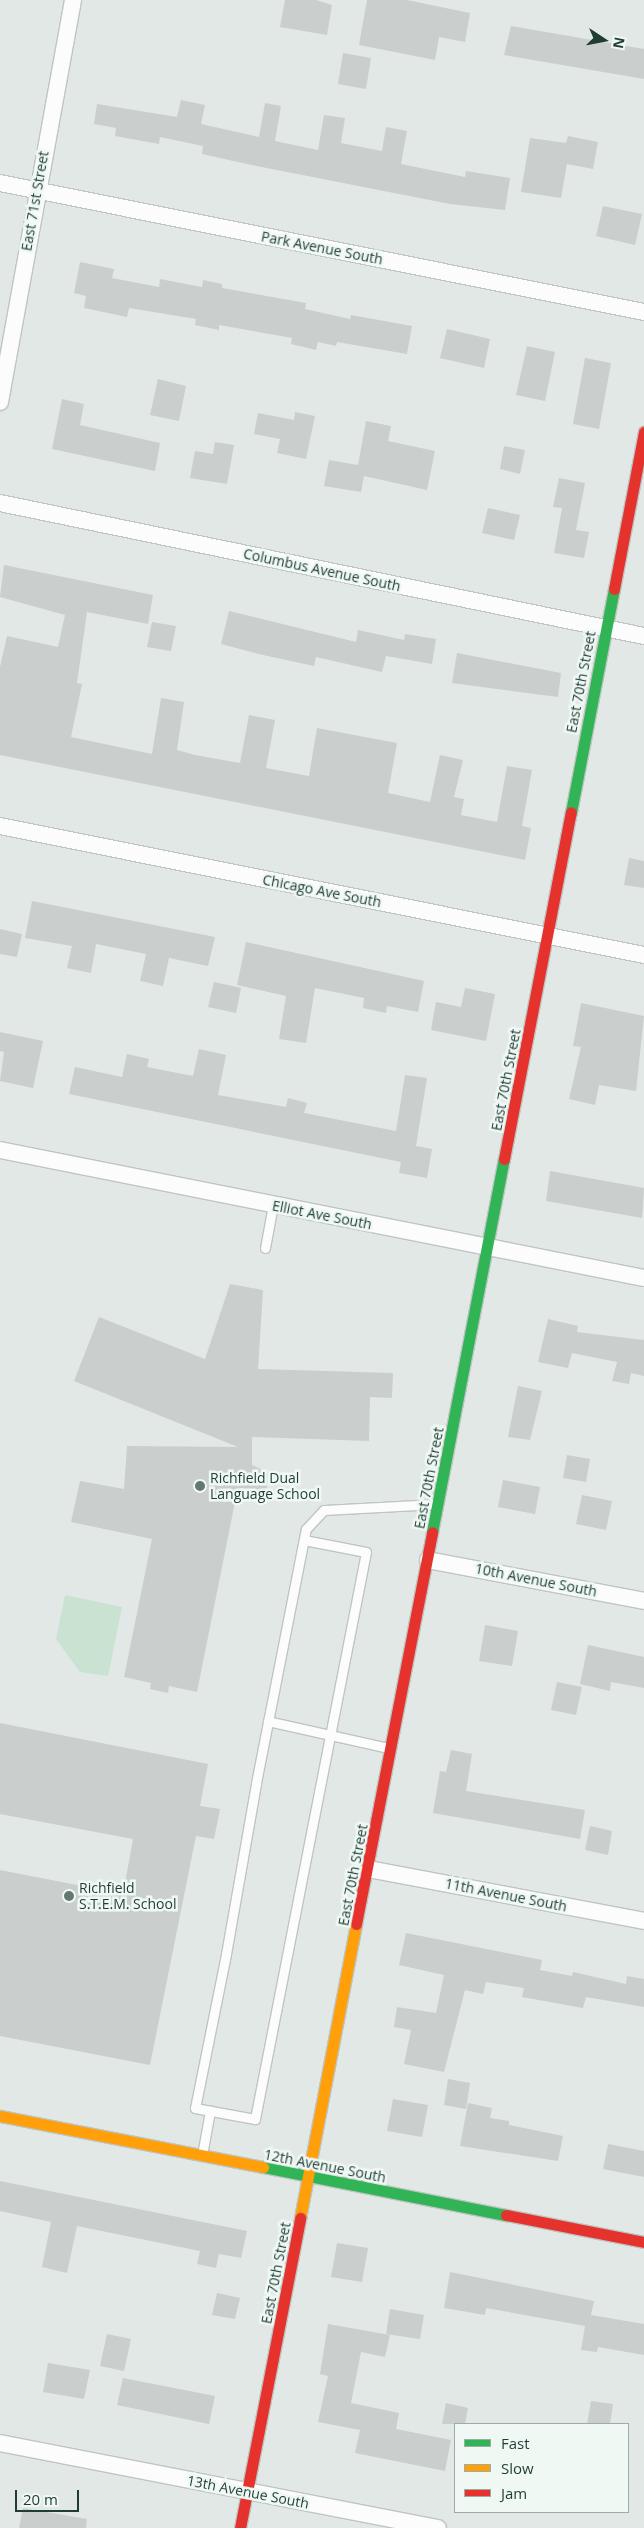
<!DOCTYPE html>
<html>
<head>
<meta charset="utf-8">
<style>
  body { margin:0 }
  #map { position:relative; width:644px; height:2528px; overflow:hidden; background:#e2e8e5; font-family:"Open Sans",sans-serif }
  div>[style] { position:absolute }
  .green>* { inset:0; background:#cae2d1 }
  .building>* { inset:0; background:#cacfcd }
  .roads { filter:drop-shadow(1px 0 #bfc5c2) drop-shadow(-1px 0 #bfc5c2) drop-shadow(0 1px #bfc5c2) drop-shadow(0 -1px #bfc5c2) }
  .lane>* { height:9px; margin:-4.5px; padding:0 4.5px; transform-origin:4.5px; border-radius:4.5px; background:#fbfcfb }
  .street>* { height:16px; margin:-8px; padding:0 8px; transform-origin:8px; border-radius:8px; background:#fbfcfb }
  .fast>* { height:11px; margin:-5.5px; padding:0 5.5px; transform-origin:5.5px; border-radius:5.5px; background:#30b455 }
  .slow>* { height:11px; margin:-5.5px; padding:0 5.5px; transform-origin:5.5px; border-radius:5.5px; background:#ff9f0a }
  .jam>* { height:11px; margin:-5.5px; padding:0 5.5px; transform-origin:5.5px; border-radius:5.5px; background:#e5322d }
  .dots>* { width:14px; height:14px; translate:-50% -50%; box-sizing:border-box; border:2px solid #f0f8f4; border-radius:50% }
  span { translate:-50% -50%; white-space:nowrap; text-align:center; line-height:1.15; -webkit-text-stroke:5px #f0f8f4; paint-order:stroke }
  .street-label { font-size:14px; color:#1f3c35 }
  .poi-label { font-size:14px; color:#1f3c35 }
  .left { translate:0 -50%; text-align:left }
  .legend { position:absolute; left:454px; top:2423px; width:175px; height:90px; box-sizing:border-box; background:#f0f8f4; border:1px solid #9cada8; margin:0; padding:6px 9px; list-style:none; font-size:15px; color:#1f3c35 }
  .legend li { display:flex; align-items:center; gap:10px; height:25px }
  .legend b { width:25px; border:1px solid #9cada8 }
  .north { position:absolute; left:579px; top:15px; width:50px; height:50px; -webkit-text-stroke:4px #f0f8f4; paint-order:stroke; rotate:101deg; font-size:14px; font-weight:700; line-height:20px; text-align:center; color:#1f3c35 }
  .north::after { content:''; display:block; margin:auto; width:18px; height:22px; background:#1f3c35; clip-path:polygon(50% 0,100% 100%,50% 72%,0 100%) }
  .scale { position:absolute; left:15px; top:2490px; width:64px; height:22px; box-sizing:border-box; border:2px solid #1f3c35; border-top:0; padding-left:6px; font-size:15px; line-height:18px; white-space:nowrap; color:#1f3c35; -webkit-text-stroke:4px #f0f8f4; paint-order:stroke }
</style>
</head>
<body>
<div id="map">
  <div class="green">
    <i style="clip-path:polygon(65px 1595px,122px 1607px,108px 1676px,80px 1672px,56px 1639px)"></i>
  </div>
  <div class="building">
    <i style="clip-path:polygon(285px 0,316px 0,332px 5px,327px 35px,280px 27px)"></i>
    <i style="clip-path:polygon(367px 0,407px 0,470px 13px,465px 42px,439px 37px,435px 60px,359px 45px)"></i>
    <i style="clip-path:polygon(511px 26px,644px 49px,644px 79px,504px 55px)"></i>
    <i style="clip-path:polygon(343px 53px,371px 58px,366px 89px,338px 84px)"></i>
    <i style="clip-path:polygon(181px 100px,205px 105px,201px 124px,259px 137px,265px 103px,281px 106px,275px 141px,318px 150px,324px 115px,345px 118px,341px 143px,382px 151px,386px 127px,407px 131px,401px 164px,465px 177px,466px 171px,510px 178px,505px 210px,450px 204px,247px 164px,202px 154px,203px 146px,160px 137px,159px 144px,115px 136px,116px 128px,94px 124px,97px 104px,177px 117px)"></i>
    <i style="clip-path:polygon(568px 136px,598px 142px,593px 169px,567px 164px,561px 198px,521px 192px,530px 138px,566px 143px)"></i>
    <i style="clip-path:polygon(603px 206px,642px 214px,635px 245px,596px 236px)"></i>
    <i style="clip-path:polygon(80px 262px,114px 269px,112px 278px,159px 287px,160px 279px,202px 287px,203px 280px,222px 284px,222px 288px,306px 303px,305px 309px,350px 319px,351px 315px,412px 326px,407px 354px,337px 342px,336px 346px,318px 342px,316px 350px,291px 344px,292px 338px,219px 325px,219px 330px,195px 325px,196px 319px,129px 308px,127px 317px,84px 308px,86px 296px,74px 293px)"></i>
    <i style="clip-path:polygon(447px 329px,490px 339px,484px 368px,440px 358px)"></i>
    <i style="clip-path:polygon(527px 346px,555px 352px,545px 401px,516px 395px)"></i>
    <i style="clip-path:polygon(585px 358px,611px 363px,599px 429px,573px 424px)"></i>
    <i style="clip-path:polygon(158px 379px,186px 386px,179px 421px,150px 415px)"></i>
    <i style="clip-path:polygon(62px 399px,84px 404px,80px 425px,160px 443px,155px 471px,52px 449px)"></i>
    <i style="clip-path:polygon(295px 412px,315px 416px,306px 459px,277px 453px,280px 439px,254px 434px,258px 413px,294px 420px)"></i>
    <i style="clip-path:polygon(366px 421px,391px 426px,388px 441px,435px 451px,427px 490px,364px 476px,361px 492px,324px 486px,329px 460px,358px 465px)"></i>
    <i style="clip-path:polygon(215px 442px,234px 445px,227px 484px,190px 478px,195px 451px,213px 454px)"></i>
    <i style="clip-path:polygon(504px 446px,525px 450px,520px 474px,500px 469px)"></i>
    <i style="clip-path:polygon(559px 478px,585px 483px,576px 530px,589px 532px,584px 558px,554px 553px,562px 508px,553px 507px)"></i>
    <i style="clip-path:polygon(488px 508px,520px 515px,514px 540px,482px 533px)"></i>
    <i style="clip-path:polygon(4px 565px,153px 595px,148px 624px,87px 612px,77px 683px,82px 684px,71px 737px,152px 754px,161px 698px,184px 702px,177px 750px,195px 755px,240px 763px,249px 715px,275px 720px,266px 768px,309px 776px,317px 728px,397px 743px,388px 793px,430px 802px,440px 755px,463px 760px,454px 797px,464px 799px,461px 815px,497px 822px,507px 766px,532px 770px,522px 826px,531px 828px,525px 860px,0 755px,0 667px,7px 636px,58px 647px,65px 615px,0 597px)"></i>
    <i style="clip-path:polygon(229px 611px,356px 642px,358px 630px,404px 640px,405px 634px,436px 639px,432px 664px,386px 656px,382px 672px,316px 657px,314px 666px,263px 655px,221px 644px)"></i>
    <i style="clip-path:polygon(152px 622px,176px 626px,171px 651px,147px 647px)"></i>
    <i style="clip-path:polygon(457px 653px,561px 673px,558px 697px,452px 683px)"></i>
    <i style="clip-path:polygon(629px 858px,644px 861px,644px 888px,624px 885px)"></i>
    <i style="clip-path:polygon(32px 901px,215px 937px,208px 966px,169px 958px,163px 986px,140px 981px,146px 954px,96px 944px,91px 973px,67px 968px,72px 946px,25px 938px)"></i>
    <i style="clip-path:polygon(0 929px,22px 934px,17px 957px,0 954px)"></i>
    <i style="clip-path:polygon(246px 942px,424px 981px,418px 1012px,387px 1006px,386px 1013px,363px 1008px,364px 998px,315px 988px,306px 1043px,279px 1039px,286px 996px,237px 985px)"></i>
    <i style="clip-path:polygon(214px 982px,241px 988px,236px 1013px,208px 1007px)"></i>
    <i style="clip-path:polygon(465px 988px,495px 994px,486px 1041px,431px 1030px,436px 1002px,461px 1007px)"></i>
    <i style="clip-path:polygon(581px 1003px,644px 1016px,636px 1091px,599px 1085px,595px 1105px,569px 1099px,581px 1047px,573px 1046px)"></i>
    <i style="clip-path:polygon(0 1032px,43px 1041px,33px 1088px,0 1081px,4px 1052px,0 1051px)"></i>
    <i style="clip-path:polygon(199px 1049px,226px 1055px,218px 1095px,286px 1107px,288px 1098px,307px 1103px,304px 1113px,396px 1131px,405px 1075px,427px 1078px,416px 1146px,432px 1149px,427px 1178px,399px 1173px,401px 1162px,69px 1094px,75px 1067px,122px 1077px,127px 1054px,149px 1059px,147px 1067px,193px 1076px)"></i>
    <i style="clip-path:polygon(550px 1171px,644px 1188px,642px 1218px,546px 1201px)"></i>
    <i style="clip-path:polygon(230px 1284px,263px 1290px,258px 1369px,393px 1373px,392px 1398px,370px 1397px,369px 1441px,252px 1437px,252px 1465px,267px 1472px,267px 1495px,237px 1492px,197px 1692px,169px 1686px,168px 1693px,150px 1689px,151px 1683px,124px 1677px,152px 1539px,71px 1522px,80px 1481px,124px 1489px,127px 1446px,238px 1447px,74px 1381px,99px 1317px,205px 1359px)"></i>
    <i style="clip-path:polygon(548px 1319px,578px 1326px,577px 1332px,644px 1340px,644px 1376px,631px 1373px,629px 1384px,612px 1381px,617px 1362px,572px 1353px,568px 1368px,538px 1362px)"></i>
    <i style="clip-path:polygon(518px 1386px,542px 1391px,530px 1440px,508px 1437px)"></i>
    <i style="clip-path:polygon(567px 1455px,590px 1459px,586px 1482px,563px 1478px)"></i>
    <i style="clip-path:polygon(503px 1480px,540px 1487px,535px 1514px,498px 1507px)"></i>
    <i style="clip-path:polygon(582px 1495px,612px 1501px,606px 1530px,576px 1524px)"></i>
    <i style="clip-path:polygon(485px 1625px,518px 1631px,512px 1666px,479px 1661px)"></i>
    <i style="clip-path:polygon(588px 1645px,644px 1657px,644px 1688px,611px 1682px,610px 1691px,580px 1684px)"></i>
    <i style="clip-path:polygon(557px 1682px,582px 1687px,576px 1715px,551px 1710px)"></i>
    <i style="clip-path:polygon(0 1723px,208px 1764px,200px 1806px,220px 1809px,214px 1839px,196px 1836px,150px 2065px,0 2036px,0 1870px,123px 1894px,133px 1839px,0 1814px)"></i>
    <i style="clip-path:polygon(451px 1750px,472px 1754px,466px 1791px,585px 1810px,580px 1839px,433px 1813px,440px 1771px,446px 1772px)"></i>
    <i style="clip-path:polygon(590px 1826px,612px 1831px,608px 1855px,585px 1850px)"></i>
    <i style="clip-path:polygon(406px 1933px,542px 1960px,540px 1970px,572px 1976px,573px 1972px,626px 1984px,627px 1976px,644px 1979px,644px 2007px,586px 1997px,583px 2008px,522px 1997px,524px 1988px,486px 1982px,483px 1994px,465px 1990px,444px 2072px,404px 2064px,411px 2030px,394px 2027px,397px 2007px,436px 2013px,444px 1975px,399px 1965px)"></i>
    <i style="clip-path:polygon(448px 2079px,470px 2083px,466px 2109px,444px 2105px)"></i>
    <i style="clip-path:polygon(393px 2099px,428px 2105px,422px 2137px,387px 2131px)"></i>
    <i style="clip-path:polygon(468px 2103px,492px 2108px,490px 2118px,509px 2121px,509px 2125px,563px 2136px,558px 2161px,460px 2146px)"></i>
    <i style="clip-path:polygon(608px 2144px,644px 2151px,644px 2177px,603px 2169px)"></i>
    <i style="clip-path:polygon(0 2181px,247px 2231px,241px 2258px,219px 2254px,216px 2268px,197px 2264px,200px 2251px,77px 2226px,67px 2273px,42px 2267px,51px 2222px,0 2211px)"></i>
    <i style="clip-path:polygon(337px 2243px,368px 2248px,362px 2282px,331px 2277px)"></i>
    <i style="clip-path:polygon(450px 2272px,594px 2301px,591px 2315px,644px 2324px,644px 2355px,598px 2347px,597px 2352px,581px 2350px,585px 2326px,486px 2308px,485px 2315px,444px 2308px)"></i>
    <i style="clip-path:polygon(217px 2293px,240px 2298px,235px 2319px,212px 2315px)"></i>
    <i style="clip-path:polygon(390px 2309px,424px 2315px,420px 2339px,386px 2334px)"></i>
    <i style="clip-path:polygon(328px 2324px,390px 2335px,385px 2357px,361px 2352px,351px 2403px,399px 2413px,396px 2429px,451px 2440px,445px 2471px,355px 2453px,360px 2430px,318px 2422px,328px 2376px,320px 2374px)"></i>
    <i style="clip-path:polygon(107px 2334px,131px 2339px,124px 2371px,100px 2366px)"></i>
    <i style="clip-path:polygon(48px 2363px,90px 2370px,84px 2399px,43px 2392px)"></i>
    <i style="clip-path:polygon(123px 2378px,215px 2396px,209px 2424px,117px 2405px)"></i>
    <i style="clip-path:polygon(591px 2401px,613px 2404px,610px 2424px,587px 2424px)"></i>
    <i style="clip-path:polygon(446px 2403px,468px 2408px,465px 2424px,442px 2424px)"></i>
    <i style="clip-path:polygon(23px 2508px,87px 2519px,86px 2528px,19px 2528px)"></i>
  </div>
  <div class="roads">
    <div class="lane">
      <i style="left:265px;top:1248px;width:44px;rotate:-79.5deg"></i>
      <i style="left:304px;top:1540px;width:63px;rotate:11deg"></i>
      <i style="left:366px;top:1552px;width:578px;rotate:101.08deg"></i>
      <i style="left:255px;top:2119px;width:61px;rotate:-169.6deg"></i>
      <i style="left:195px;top:2108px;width:157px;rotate:-78.6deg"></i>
      <i style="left:226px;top:1954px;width:174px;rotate:-80deg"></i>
      <i style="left:256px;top:1783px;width:259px;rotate:-78.9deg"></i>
      <i style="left:306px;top:1529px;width:26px;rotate:-47deg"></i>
      <i style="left:324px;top:1510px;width:112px;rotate:-3.1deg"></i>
      <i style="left:268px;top:1721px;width:124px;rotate:12.6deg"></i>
      <i style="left:202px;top:2155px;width:45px;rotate:-79.7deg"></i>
    </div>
    <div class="street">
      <i style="left:0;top:183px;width:657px;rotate:11.33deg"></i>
      <i style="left:0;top:402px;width:409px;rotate:-79.7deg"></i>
      <i style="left:0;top:503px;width:658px;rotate:11.67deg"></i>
      <i style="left:0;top:826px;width:657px;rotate:11.33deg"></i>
      <i style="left:0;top:1150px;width:657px;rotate:11.24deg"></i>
      <i style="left:428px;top:1560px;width:220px;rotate:10.7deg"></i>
      <i style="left:369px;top:1869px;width:280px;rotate:10.7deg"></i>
      <i style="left:0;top:2443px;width:446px;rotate:11deg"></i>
    </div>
    <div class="fast">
      <i style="left:571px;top:812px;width:227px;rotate:-79.1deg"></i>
      <i style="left:432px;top:1532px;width:380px;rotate:-79.1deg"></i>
      <i style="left:263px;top:2167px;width:248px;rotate:11.2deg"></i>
    </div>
    <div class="slow">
      <i style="left:0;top:2116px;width:268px;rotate:11deg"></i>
      <i style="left:300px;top:2218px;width:299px;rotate:-79.2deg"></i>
    </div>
    <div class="jam">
      <i style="left:614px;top:589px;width:160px;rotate:-79.2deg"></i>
      <i style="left:504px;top:1159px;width:353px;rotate:-79.1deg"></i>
      <i style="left:356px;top:1924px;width:399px;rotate:-79deg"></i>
      <i style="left:506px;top:2215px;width:141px;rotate:11.1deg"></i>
      <i style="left:240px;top:2528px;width:316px;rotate:-79deg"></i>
    </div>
  </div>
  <div class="dots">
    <i style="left:200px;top:1486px;background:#637873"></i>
    <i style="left:69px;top:1896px;background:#637873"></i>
  </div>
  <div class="street-label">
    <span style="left:35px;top:201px;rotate:-80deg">East 71st Street</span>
    <span style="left:322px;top:248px;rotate:11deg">Park Avenue South</span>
    <span style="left:322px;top:570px;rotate:12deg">Columbus Avenue South</span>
    <span style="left:581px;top:682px;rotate:-79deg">East 70th Street</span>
    <span style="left:322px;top:891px;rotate:11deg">Chicago Ave South</span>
    <span style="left:506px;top:1080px;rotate:-79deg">East 70th Street</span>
    <span style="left:322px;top:1215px;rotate:11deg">Elliot Ave South</span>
    <span style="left:429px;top:1478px;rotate:-79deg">East 70th Street</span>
    <span style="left:536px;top:1580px;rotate:11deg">10th Avenue South</span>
    <span style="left:353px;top:1875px;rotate:-79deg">East 70th Street</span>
    <span style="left:506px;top:1895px;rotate:11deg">11th Avenue South</span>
    <span style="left:325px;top:2166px;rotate:11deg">12th Avenue South</span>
    <span style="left:276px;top:2273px;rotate:-79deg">East 70th Street</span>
    <span style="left:248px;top:2492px;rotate:11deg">13th Avenue South</span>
  </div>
  <div class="poi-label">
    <span class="left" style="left:210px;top:1486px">Richfield Dual<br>Language School</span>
    <span class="left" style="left:79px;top:1896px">Richfield<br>S.T.E.M. School</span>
  </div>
  <ul class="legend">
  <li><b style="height:6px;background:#30b455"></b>Fast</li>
  <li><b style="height:6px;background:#ff9f0a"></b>Slow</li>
  <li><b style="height:6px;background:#e5322d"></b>Jam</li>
  </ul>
  <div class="north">N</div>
  <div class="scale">20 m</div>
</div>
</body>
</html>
